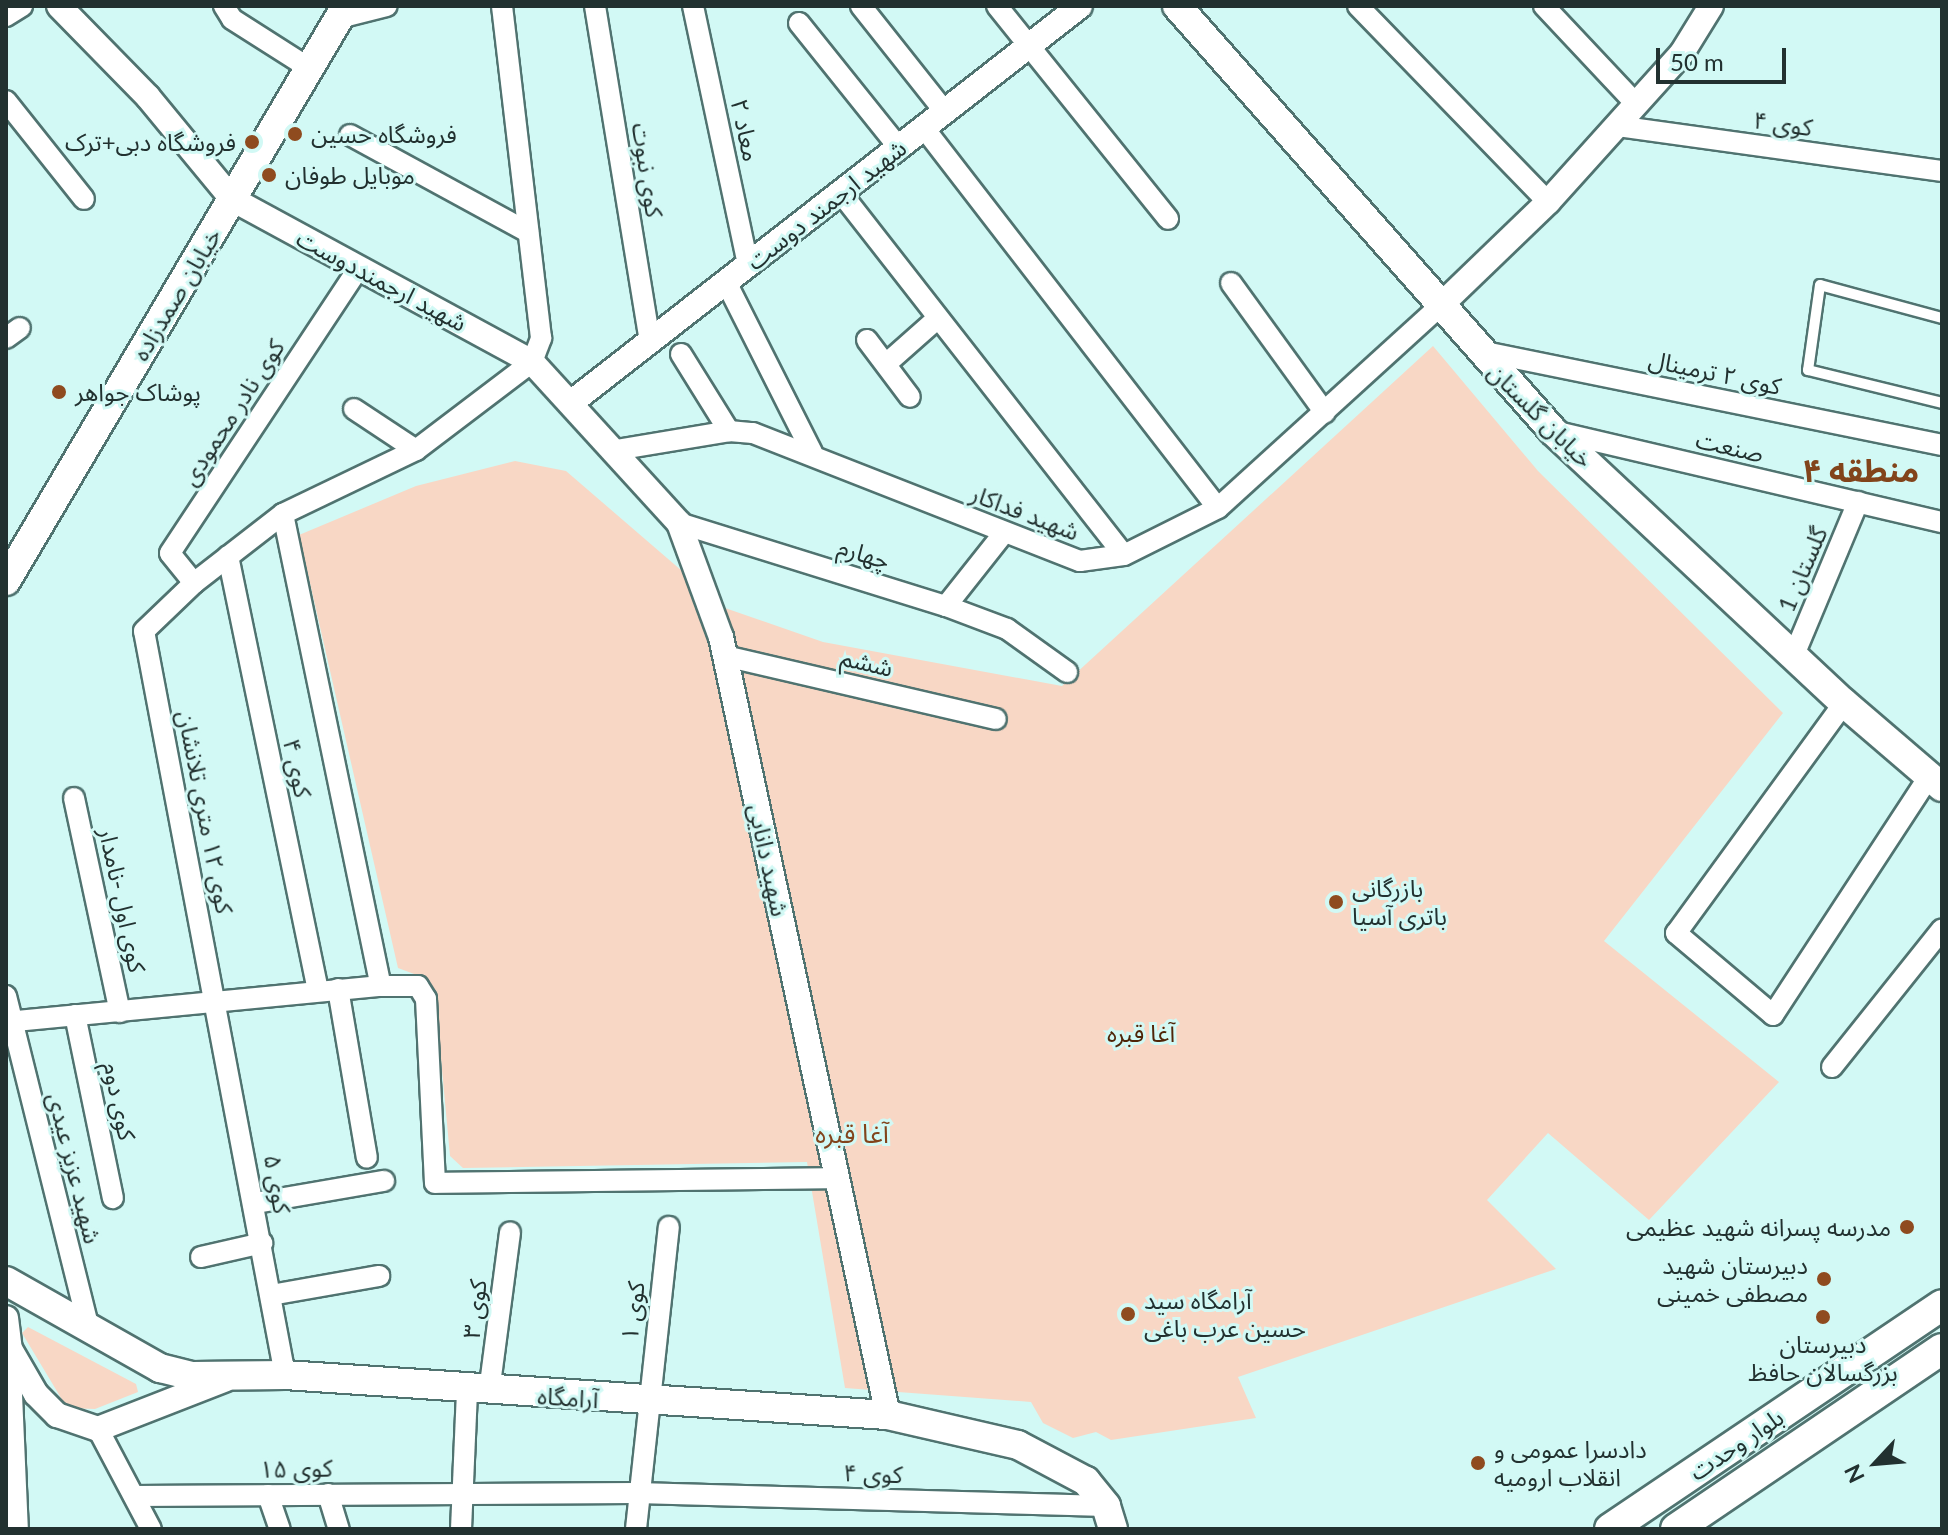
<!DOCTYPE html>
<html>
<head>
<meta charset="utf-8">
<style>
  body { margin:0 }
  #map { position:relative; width:1948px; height:1535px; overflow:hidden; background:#d2f9f5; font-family:Lato,"Noto Sans Arabic",sans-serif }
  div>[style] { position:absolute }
  .green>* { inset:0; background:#f8d7c5 }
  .roads { filter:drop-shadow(2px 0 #507370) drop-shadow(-2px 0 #507370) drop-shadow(0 2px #507370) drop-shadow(0 -2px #507370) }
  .service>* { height:10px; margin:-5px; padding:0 5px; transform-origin:5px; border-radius:5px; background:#fff }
  .minor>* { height:20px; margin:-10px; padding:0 10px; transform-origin:10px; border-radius:10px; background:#fff }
  .tertiary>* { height:24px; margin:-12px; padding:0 12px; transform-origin:12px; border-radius:12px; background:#fff }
  .secondary>* { height:28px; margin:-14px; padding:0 14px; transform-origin:14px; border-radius:14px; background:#fff }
  .primary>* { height:30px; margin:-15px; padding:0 15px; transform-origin:15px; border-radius:15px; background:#fff }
  .dots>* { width:22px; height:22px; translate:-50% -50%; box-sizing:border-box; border:4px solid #d2f9f5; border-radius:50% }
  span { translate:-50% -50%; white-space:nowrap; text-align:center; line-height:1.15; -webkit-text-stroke:6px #d2f9f5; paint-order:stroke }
  .street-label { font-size:24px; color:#223130 }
  .poi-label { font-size:24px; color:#223130 }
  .left { translate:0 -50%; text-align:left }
  .right { translate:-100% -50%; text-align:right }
  .park-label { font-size:24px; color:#4f2508 }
  .neighbourhood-label { font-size:26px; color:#82441b }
  .district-label { font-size:32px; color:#82441b; font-weight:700 }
  .frame { position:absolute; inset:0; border:8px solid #223130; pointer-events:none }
  .north { position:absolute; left:1836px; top:1423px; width:80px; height:80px; -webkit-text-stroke:6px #d2f9f5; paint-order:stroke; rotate:244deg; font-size:22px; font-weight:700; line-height:32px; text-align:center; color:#223130 }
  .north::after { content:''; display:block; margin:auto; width:28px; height:36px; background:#223130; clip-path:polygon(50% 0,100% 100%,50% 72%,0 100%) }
  .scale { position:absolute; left:1656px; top:48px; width:130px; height:36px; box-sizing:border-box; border:4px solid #223130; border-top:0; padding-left:10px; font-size:24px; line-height:28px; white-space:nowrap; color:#223130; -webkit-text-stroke:6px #d2f9f5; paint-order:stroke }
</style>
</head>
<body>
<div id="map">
  <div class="green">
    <i style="clip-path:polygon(1433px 346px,1538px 471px,1783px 713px,1604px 941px,1779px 1082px,1649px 1220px,1548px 1133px,1487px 1200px,1556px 1269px,1238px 1377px,1256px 1418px,1111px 1440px,1096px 1432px,1073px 1438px,1043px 1423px,1031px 1402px,845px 1388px,807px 1162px,463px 1168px,450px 1156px,436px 1005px,425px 978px,398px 968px,299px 535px,416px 486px,515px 461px,566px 471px,725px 608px,823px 642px,1062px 686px)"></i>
    <i style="clip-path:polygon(28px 1327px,136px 1384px,138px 1392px,95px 1409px,67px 1408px,22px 1333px)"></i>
  </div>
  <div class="roads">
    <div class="service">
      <i style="left:1942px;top:318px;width:126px;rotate:-164.9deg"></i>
      <i style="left:1820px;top:285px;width:86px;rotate:98deg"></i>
      <i style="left:1808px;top:370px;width:138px;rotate:13.8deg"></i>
    </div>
    <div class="minor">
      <i style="left:224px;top:6px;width:15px;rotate:58deg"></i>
      <i style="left:232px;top:19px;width:91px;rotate:32.5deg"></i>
      <i style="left:595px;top:6px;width:339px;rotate:80.7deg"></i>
      <i style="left:693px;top:6px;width:265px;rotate:78deg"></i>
      <i style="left:861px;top:6px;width:135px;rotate:51.6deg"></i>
      <i style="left:997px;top:6px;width:273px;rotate:51.2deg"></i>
      <i style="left:1358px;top:6px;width:273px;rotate:45.9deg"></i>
      <i style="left:1544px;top:6px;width:134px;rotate:46.8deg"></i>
      <i style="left:6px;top:16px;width:19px;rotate:-32deg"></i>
      <i style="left:339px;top:18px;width:49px;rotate:-14deg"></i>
      <i style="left:799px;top:23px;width:160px;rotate:51.3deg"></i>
      <i style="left:6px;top:101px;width:125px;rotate:51.5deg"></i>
      <i style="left:1617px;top:126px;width:328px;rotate:7.9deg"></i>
      <i style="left:924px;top:128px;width:480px;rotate:52.3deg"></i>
      <i style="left:350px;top:135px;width:203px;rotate:28.6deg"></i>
      <i style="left:841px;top:193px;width:459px;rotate:52deg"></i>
      <i style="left:726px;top:282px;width:191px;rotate:63.2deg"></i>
      <i style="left:1231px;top:283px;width:160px;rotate:54.1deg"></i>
      <i style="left:6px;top:338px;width:17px;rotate:-36deg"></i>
      <i style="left:867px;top:340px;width:71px;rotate:53deg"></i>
      <i style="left:1480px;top:351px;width:471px;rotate:11.5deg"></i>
      <i style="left:681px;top:354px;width:91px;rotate:58.1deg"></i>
      <i style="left:886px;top:364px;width:69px;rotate:-41.5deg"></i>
      <i style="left:354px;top:409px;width:74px;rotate:33.5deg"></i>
      <i style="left:1553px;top:431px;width:400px;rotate:13.2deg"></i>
      <i style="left:616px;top:450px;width:115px;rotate:-9.5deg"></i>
      <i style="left:729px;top:431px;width:24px;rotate:5deg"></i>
      <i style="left:753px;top:433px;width:351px;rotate:21.4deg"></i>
      <i style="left:1080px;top:561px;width:44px;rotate:-7.8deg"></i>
      <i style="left:1124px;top:555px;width:105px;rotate:-26.6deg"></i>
      <i style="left:1218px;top:508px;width:299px;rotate:-42.3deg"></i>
      <i style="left:283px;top:514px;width:482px;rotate:78.3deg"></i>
      <i style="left:381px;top:986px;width:37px"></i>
      <i style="left:418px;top:986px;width:15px;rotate:58deg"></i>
      <i style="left:426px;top:999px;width:184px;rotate:87.2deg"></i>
      <i style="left:435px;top:1183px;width:403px;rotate:-0.7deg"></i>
      <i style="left:679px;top:523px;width:280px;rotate:17.3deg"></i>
      <i style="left:946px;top:606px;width:92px;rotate:-51.6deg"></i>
      <i style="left:228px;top:556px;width:444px;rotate:78.3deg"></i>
      <i style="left:194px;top:583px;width:38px;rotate:-129deg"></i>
      <i style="left:170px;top:553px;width:343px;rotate:-56.5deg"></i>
      <i style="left:946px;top:606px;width:65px;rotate:20.7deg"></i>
      <i style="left:1007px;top:629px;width:74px;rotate:35.6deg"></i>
      <i style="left:1794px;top:655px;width:166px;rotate:-67.3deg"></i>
      <i style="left:725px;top:656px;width:278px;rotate:13.1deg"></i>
      <i style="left:1844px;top:703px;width:285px;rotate:126.1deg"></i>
      <i style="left:1676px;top:933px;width:127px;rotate:40.2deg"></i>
      <i style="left:1773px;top:1015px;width:283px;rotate:-56.8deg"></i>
      <i style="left:74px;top:798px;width:219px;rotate:77.9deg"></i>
      <i style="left:338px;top:989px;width:171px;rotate:80.3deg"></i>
      <i style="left:6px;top:996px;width:343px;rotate:76deg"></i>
      <i style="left:75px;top:1015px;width:187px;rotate:78.3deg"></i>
      <i style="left:6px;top:1022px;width:377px;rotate:-5.5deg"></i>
      <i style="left:1832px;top:1067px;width:176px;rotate:-51.4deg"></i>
      <i style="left:256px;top:1203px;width:130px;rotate:-9.8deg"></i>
      <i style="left:201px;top:1257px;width:63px;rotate:-12.9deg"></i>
      <i style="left:271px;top:1295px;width:110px;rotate:-10deg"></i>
      <i style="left:10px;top:1349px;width:180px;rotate:87.5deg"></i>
      <i style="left:285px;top:1375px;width:757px;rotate:-100.73deg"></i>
      <i style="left:144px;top:631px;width:69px;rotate:-43.8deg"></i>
      <i style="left:194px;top:583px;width:113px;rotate:-37.8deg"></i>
      <i style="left:283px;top:514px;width:148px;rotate:-25.7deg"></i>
      <i style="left:416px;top:450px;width:146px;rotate:-37.2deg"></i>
      <i style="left:532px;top:362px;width:26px;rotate:-69deg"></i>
      <i style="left:541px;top:338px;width:334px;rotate:-96.7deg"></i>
      <i style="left:489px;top:1392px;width:161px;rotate:-82.5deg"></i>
      <i style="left:98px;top:1429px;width:113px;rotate:62.1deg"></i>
      <i style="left:328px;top:1494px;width:37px;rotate:73deg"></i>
      <i style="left:268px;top:1495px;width:36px;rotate:71deg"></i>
      <i style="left:134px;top:1496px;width:503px;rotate:-0.34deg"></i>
      <i style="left:637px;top:1493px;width:469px;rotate:1.6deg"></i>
      <i style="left:461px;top:1529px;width:139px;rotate:-87.5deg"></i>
      <i style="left:636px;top:1529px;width:304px;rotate:-83.8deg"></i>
    </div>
    <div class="tertiary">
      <i style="left:59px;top:6px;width:127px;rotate:45.6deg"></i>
      <i style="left:148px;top:97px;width:132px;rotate:50.5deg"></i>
      <i style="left:232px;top:199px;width:341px;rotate:28.5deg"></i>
      <i style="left:532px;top:362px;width:218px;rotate:47.6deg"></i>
      <i style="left:679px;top:523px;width:121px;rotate:69.8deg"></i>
      <i style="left:721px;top:637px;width:796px;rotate:77.89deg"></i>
      <i style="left:1439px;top:307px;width:151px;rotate:-43.9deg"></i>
      <i style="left:1548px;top:202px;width:200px;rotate:-48deg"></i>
      <i style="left:1682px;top:53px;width:55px;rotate:-58.3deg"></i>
      <i style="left:572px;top:402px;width:644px;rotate:-37.94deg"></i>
      <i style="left:6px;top:1318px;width:31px;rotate:83deg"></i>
      <i style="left:10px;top:1349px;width:52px;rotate:60deg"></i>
      <i style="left:36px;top:1394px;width:30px;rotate:45deg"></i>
      <i style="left:57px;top:1415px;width:43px;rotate:18.9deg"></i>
      <i style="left:98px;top:1429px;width:137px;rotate:-21.3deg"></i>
    </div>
    <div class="secondary">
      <i style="left:1177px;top:6px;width:567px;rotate:48.5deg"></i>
      <i style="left:1553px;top:431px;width:398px;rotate:43.1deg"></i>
      <i style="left:1844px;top:703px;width:129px;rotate:40.6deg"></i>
      <i style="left:6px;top:581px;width:668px;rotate:-59.4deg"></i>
      <i style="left:6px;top:1281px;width:177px;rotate:29.5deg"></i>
      <i style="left:160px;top:1368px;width:34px;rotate:14deg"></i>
      <i style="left:193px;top:1376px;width:92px;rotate:-0.6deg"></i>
      <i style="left:285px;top:1375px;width:604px;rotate:3.8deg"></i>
      <i style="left:888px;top:1415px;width:133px;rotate:13deg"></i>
      <i style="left:1018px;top:1445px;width:77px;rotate:27.9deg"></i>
      <i style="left:1086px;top:1481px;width:32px;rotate:51deg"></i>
      <i style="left:1106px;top:1506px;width:24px;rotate:73deg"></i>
    </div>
    <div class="primary">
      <i style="left:1610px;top:1529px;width:400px;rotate:-34deg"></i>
      <i style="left:1676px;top:1529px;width:321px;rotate:-34.1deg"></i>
    </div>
  </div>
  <div class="dots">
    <i style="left:295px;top:134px;background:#8f4b1f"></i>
    <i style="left:252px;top:142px;background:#8f4b1f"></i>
    <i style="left:269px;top:175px;background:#8f4b1f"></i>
    <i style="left:59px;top:392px;background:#8f4b1f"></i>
    <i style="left:1336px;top:902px;background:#8f4b1f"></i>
    <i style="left:1907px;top:1227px;background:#8f4b1f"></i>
    <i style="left:1824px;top:1279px;background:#8f4b1f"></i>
    <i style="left:1128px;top:1314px;background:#8f4b1f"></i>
    <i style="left:1823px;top:1317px;background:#8f4b1f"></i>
    <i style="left:1478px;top:1463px;background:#8f4b1f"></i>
  </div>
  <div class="street-label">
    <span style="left:1783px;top:123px;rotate:8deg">کوی ۴</span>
    <span style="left:746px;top:130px;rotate:78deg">معاد ۲</span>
    <span style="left:648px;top:170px;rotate:81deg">کوی نبوت</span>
    <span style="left:826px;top:204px;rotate:-38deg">شهید ارجمند دوست</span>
    <span style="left:382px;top:280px;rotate:28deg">شهید ارجمنددوست</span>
    <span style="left:176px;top:294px;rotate:-59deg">خیابان صمدزاده</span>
    <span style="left:1715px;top:372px;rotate:12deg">کوی ۲ ترمینال</span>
    <span style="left:232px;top:412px;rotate:-57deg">کوی نادر محمودی</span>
    <span style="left:1541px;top:415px;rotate:45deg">خیابان گلستان</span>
    <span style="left:1730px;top:446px;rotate:13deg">صنعت</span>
    <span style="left:1025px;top:512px;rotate:21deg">شهید فداکار</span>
    <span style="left:864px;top:553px;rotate:17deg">چهارم</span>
    <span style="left:1802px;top:569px;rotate:-67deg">گلستان 1</span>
    <span style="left:867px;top:662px;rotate:13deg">ششم</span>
    <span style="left:298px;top:768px;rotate:78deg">کوی ۴</span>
    <span style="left:206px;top:812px;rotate:79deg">کوی ۱۲ متری تلانشان</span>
    <span style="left:769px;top:860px;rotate:78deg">شهید دانایی</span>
    <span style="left:123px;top:900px;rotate:78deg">کوی اول -نامدار</span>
    <span style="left:120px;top:1101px;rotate:78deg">کوی دوم</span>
    <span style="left:75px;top:1168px;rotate:76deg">شهید عزیز عیدی</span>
    <span style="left:278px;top:1184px;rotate:80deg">کوی ۵</span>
    <span style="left:474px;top:1309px;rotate:-83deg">کوی ۳</span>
    <span style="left:632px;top:1311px;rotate:-83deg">کوی ۱</span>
    <span style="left:568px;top:1397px;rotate:4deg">آرامگاه</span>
    <span style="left:1736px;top:1444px;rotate:-34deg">بلوار وحدت</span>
    <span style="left:296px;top:1468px;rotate:-1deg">کوی ۱۵</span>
    <span style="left:873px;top:1473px;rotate:2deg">کوی ۴</span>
  </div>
  <div class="poi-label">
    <span class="left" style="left:311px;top:134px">فروشگاه حسین</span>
    <span class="right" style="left:236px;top:142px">فروشگاه دبی+ترک</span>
    <span class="left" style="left:285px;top:175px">موبایل طوفان</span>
    <span class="left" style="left:75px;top:392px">پوشاک جواهر</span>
    <span class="left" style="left:1352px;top:902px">بازرگانی<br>باتری آسیا</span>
    <span class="right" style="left:1891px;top:1227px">مدرسه پسرانه شهید عظیمی</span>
    <span class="right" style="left:1808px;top:1279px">دبیرستان شهید<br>مصطفی خمینی</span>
    <span class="left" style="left:1144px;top:1314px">آرامگاه سید<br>حسین عرب باغی</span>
    <span style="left:1823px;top:1358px">دبیرستان<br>بزرگسالان حافظ</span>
    <span class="left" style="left:1494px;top:1463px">دادسرا عمومی و<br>انقلاب ارومیه</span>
  </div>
  <div class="park-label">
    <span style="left:1141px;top:1033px">آغا قبره</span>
  </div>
  <div class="neighbourhood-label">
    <span style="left:852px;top:1134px">آغا قبره</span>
  </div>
  <div class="district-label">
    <span style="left:1861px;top:470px">منطقه ۴</span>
  </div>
  <div class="frame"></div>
  <div class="north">N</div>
  <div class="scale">50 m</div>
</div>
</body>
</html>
